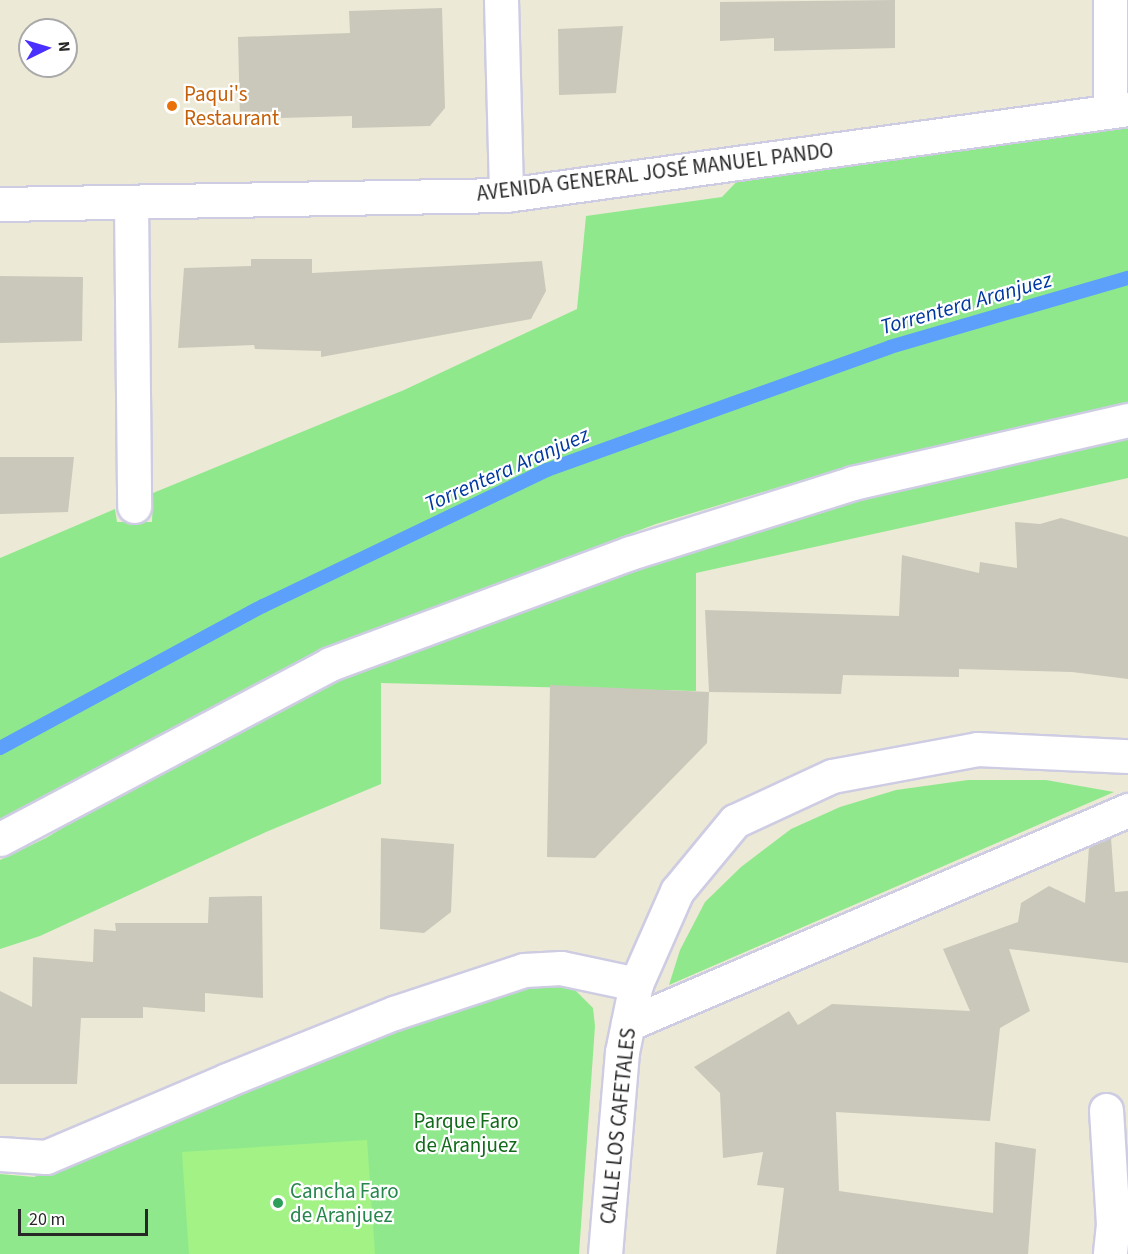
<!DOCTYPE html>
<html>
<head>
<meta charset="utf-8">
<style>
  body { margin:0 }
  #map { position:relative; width:1128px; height:1254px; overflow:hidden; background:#ece9d6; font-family:"Source Sans 3",sans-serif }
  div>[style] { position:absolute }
  .green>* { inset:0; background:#8fe98c }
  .pitch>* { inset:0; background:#a3f286 }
  .stream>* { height:14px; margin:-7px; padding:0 7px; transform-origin:7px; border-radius:7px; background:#5ca0fb }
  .building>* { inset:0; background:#cac8ba }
  .roads { filter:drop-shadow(2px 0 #cecce3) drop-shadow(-2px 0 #cecce3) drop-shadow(0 2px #cecce3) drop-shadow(0 -2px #cecce3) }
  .street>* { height:33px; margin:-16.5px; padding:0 16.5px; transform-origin:16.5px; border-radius:16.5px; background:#fff }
  .secondary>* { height:33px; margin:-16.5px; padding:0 16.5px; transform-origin:16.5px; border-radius:16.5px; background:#fff }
  .dots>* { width:16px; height:16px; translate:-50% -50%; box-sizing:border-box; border:3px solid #fff; border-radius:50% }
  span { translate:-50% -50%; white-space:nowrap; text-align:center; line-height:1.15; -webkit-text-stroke:4.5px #fff; paint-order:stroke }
  .food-label { font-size:21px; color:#c56008 }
  .left { translate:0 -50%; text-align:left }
  .street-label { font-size:21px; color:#272727 }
  .park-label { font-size:21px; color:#116a1a }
  .leisure-label { font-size:21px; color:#27864d }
  .water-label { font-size:22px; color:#0038a2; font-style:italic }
  .north { position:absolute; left:18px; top:18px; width:60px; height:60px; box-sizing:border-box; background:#fff; border:2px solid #a9a9a9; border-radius:50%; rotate:85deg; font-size:16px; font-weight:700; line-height:24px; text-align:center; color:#272727 }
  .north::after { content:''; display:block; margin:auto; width:21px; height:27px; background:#4930ff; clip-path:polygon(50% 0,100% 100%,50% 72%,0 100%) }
  .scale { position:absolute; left:18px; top:1209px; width:130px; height:27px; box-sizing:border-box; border:3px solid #272727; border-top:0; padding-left:8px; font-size:18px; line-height:21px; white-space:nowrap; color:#272727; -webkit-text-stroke:4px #fff; paint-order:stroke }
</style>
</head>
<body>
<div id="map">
  <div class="green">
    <i style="clip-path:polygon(1128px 127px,1128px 402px,846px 467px,656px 524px,318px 650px,0 825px,0 558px,115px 509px,117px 522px,152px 522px,153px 493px,404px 390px,577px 309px,586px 216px,722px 197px,744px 174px)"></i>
    <i style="clip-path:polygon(1128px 438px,1128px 478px,696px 573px,696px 691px,381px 683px,381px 784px,266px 832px,40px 936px,0 949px,0 860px,46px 838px,135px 784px,301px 692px,696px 543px,848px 501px)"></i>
    <i style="clip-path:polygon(968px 780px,1046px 780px,1114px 792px,669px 985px,680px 950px,705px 902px,741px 867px,791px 829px,840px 807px,896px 790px)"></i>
    <i style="clip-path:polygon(543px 983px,575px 990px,593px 1008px,595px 1026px,579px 1254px,0 1254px,0 1174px,34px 1177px,495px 992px)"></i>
  </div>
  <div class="pitch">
    <i style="clip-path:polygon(367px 1140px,375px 1254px,189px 1254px,182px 1152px)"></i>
  </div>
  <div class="stream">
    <i style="left:0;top:748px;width:299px;rotate:-28.4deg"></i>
    <i style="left:263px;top:606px;width:315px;rotate:-25.6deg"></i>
    <i style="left:547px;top:470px;width:364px;rotate:-19.7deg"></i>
    <i style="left:890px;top:347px;width:248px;rotate:-16.2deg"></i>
  </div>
  <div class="building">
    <i style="clip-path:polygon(895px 0,895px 48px,774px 51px,774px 38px,720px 41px,720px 2px)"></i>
    <i style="clip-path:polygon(442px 8px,445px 108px,430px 126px,352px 128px,352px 116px,240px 119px,238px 37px,350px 33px,349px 11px)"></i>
    <i style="clip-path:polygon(623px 26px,616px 93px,559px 95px,558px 29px)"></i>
    <i style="clip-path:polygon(251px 259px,312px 259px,312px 273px,542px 261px,546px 291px,531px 319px,321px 357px,321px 351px,255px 349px,254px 345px,178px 348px,184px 268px,251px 266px)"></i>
    <i style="clip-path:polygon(0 276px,83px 277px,82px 341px,0 343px)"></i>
    <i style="clip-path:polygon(0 457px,74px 457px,68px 512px,0 514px)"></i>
    <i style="clip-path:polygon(1061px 518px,1128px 537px,1128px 679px,1072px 672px,959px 669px,959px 677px,843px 675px,841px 694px,709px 692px,707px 743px,595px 858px,547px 857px,550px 685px,709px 692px,705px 610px,899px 616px,902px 555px,979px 573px,980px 562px,1017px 568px,1015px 522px,1040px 524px)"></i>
    <i style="clip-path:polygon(381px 838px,454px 844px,451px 912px,424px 933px,380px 929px)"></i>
    <i style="clip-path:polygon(1111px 838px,1115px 892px,1128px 891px,1128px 963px,1009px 949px,1030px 1011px,1000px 1028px,990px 1121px,836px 1112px,839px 1191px,993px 1213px,995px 1142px,1036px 1149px,1028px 1254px,776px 1254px,784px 1188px,757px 1185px,763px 1152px,723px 1158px,720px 1093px,694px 1067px,789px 1011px,798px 1025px,832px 1004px,970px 1011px,943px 949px,1018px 922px,1021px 903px,1049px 886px,1085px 903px,1089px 847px)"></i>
    <i style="clip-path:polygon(262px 896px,263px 998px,205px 993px,205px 1012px,143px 1007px,143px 1018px,81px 1018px,77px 1084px,0 1084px,0 991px,32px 1007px,33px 957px,93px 962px,94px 929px,116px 931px,115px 923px,208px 923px,209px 897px)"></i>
  </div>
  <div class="roads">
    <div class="street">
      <i style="left:501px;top:0;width:195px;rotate:88.5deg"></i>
      <i style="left:1110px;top:110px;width:110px;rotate:-90deg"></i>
      <i style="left:131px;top:202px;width:304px;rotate:89.4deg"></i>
      <i style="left:0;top:204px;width:506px;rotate:-1.02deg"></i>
      <i style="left:506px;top:195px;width:628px;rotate:-7.87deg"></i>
      <i style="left:0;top:839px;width:374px;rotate:-27.9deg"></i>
      <i style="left:330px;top:664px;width:320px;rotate:-20.3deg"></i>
      <i style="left:630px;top:553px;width:234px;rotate:-17.4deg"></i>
      <i style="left:853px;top:483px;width:282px;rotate:-12.9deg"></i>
      <i style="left:628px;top:1024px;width:544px;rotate:-23.17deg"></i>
      <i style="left:1106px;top:1110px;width:114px;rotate:86.5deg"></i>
      <i style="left:1113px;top:1224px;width:30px;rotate:96deg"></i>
      <i style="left:0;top:1154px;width:46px;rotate:3.7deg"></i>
      <i style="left:46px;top:1157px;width:197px;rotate:-23deg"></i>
      <i style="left:227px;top:1080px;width:180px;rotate:-21.9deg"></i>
      <i style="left:394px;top:1013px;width:137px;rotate:-18.3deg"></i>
      <i style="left:524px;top:970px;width:37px;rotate:-3deg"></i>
      <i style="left:561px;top:968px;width:77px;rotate:12deg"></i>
    </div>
    <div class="secondary">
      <i style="left:605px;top:1254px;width:203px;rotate:-85.2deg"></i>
      <i style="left:622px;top:1052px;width:69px;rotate:-78.4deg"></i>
      <i style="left:636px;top:984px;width:102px;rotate:-66.2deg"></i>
      <i style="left:677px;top:891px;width:91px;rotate:-50.4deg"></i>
      <i style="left:735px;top:821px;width:107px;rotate:-24.9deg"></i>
      <i style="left:832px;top:776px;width:147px;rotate:-10.5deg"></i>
      <i style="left:977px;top:749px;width:151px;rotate:2.7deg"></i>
    </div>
  </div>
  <div class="dots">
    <i style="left:172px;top:106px;background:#e8710a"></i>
    <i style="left:278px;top:1203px;background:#2e9e5b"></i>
  </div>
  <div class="food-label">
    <span class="left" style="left:184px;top:106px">Paqui's<br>Restaurant</span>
  </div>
  <div class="street-label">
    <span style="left:655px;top:172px;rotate:-7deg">AVENIDA GENERAL JOSÉ MANUEL PANDO</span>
    <span style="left:618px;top:1126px;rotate:-84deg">CALLE LOS CAFETALES</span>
  </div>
  <div class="park-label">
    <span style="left:466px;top:1133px">Parque Faro<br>de Aranjuez</span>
  </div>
  <div class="leisure-label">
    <span class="left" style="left:290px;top:1203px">Cancha Faro<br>de Aranjuez</span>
  </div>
  <div class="water-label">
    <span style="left:966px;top:304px;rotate:-16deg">Torrentera Aranjuez</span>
    <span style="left:507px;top:470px;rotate:-24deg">Torrentera Aranjuez</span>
  </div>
  <div class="north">N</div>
  <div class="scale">20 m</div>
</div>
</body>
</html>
